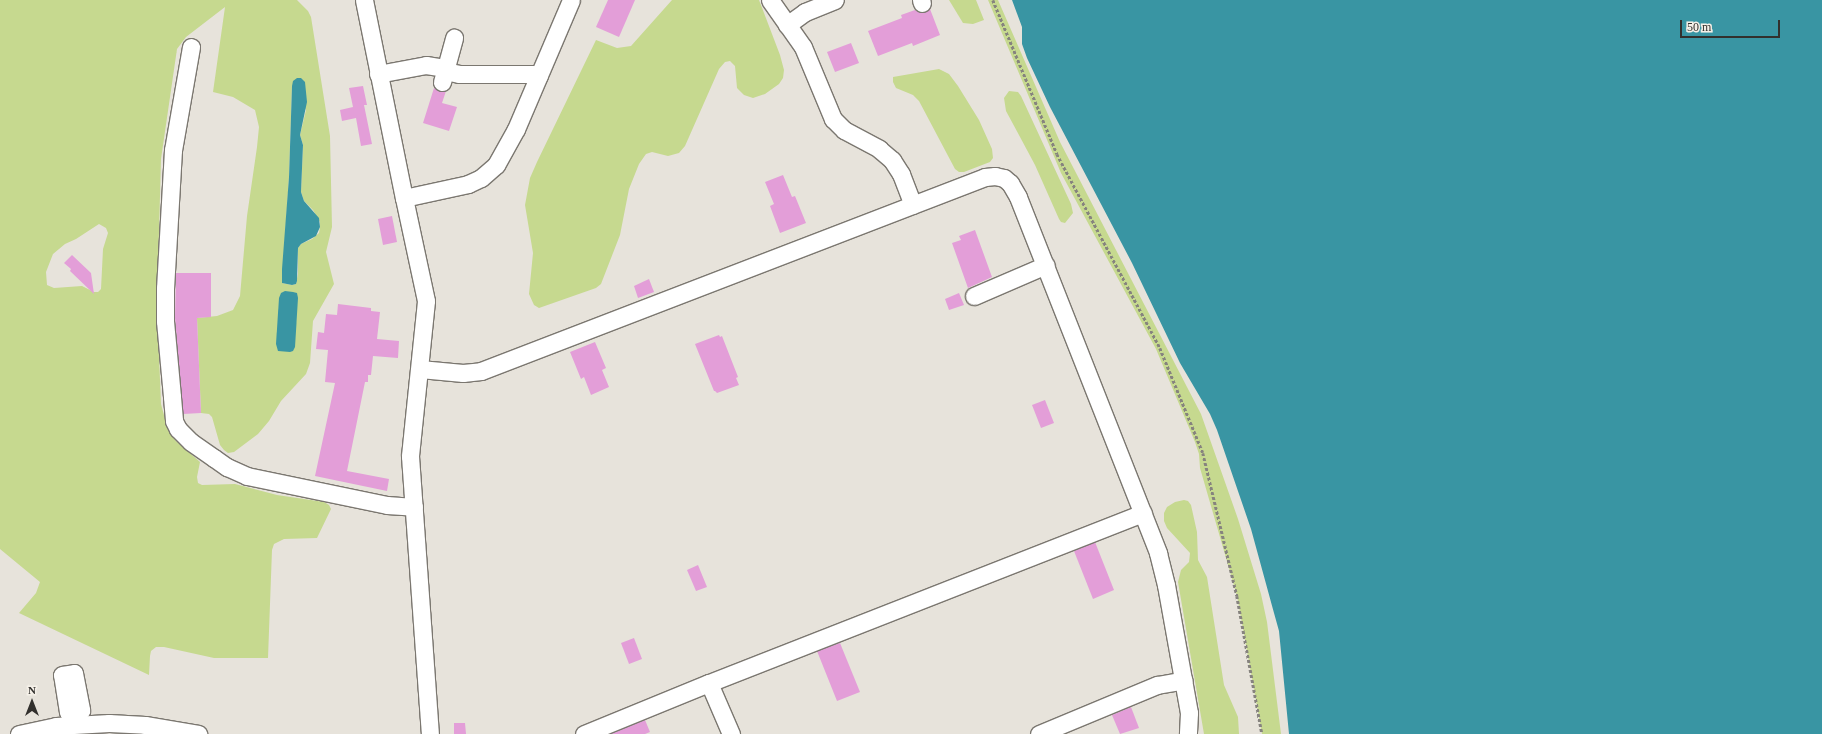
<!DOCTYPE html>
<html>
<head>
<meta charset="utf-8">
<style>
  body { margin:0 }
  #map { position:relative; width:1822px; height:734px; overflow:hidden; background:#e7e3db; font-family:"Times New Roman",serif }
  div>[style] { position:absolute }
  .green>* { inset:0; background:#c6d98f }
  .water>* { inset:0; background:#3995a3 }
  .building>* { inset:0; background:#e39ed8 }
  .path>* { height:2.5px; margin-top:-1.25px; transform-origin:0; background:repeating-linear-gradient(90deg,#86837e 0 3px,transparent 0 5px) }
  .roads { filter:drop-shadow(1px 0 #7b7770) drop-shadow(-1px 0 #7b7770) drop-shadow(0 1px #7b7770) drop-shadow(0 -1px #7b7770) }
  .minor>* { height:17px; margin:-8.5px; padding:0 8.5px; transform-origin:8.5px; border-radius:8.5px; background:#fff }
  span { translate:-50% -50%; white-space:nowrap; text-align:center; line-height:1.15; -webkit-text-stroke:4px #f5f0e8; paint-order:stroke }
  .north { position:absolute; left:12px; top:682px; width:40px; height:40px; -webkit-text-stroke:3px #f5f0e8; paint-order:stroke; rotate:0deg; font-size:11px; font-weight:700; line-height:16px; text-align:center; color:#32302d }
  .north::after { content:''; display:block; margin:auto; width:14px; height:18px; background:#32302d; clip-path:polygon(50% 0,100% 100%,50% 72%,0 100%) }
  .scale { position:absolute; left:1680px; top:20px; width:100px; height:18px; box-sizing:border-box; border:2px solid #32302d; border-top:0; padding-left:5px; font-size:12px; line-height:14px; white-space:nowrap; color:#32302d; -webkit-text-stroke:3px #f5f0e8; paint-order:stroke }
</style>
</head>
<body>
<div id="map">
  <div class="green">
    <i style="clip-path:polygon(evenodd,0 0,297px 0,308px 11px,311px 17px,330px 136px,332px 227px,326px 252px,334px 284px,313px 321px,310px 363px,306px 374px,281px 401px,269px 421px,258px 434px,234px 452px,228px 453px,224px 450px,220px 445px,212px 417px,209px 414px,201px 413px,197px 318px,217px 316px,233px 310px,240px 296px,247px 216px,257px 147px,259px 127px,255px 110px,233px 97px,213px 92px,225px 7px,186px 37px,177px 49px,161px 159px,157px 307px,161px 404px,168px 430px,175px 440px,200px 462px,197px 477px,198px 483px,202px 485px,235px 484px,277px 495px,324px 502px,329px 505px,331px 509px,317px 538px,284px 539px,274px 544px,272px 550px,268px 658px,214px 658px,164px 647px,156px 647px,151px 651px,150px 656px,149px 675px,19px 613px,36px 593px,40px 582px,0 549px,0 0,292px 86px,306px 110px,300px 135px,303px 145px,301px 192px,304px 201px,313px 210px,320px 222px,320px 227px,319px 233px,312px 239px,301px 244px,298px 248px,298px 274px,296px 284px,292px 285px,282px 283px,289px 177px,292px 86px,0 0,99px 224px,106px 228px,108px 233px,103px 249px,101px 289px,98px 292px,94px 292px,82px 286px,54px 288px,47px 285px,46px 272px,53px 254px,65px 244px,76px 239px,99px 224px)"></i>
    <i style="clip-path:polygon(672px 0,759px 0,780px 55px,784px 70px,783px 78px,779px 84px,765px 94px,753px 98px,744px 95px,737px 88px,735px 66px,730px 61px,725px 62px,719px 69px,685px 146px,679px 153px,668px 156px,652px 152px,646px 154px,639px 164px,629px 189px,620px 235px,601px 284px,596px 288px,539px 308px,534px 305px,529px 294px,533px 253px,525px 205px,530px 178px,537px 162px,596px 40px,617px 48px,631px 46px)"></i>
    <i style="clip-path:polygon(949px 0,976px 0,984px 20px,973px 24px,963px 23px)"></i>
    <i style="clip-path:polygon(988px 0,998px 0,1060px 142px,1201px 414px,1238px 519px,1261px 594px,1267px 622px,1281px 734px,1262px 734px,1237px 596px,1200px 468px,1199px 454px,1195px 442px,1156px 349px,1061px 173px)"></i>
    <i style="clip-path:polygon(939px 69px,949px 74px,958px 86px,979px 120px,992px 149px,993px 158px,990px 162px,964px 172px,959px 172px,955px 169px,919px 101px,913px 95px,896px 88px,893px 82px,893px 77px)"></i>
    <i style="clip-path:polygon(1009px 91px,1018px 92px,1021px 96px,1071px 204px,1073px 213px,1065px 223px,1061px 222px,1059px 219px,1035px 165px,1006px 111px,1004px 98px)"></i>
    <i style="clip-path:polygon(1184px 500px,1188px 501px,1191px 505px,1197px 532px,1198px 560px,1207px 577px,1224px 685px,1238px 717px,1239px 734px,1204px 734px,1178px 582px,1181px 570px,1189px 562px,1190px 553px,1167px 528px,1164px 521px,1164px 513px,1167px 507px,1175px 502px)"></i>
  </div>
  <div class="water">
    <i style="clip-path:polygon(1012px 0,1822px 0,1822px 734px,1289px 734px,1279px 631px,1274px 613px,1251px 529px,1217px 430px,1210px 414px,1180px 363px,1132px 263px,1050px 107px,1027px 58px,1022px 44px,1022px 27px)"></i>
    <i style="clip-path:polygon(297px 78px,301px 78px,305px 82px,307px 102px,300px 135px,303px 145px,301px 192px,304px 201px,319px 218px,320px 227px,316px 236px,301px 244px,298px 248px,297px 281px,296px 284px,292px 285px,282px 283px,282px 269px,289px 177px,292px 86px,293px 81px)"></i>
    <i style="clip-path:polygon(285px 291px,293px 292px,297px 293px,298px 298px,295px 347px,293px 351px,290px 352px,278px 351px,276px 344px,279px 298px,281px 293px)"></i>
  </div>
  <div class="building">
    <i style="clip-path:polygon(608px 0,635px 0,619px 37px,596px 27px)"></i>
    <i style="clip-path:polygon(930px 9px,940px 35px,913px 46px,912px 43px,878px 56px,868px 31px,902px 18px,901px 15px,915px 10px,920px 13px)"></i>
    <i style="clip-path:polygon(851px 43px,859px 63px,835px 72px,827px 52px)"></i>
    <i style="clip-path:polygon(363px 86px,367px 105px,364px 105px,372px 144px,361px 146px,356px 118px,342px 121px,340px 110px,353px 107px,349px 88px)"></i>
    <i style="clip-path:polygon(434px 88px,440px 92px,446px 91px,442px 103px,457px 107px,449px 131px,423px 123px)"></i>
    <i style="clip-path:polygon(783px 175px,792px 197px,795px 196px,806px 223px,780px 233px,770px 206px,774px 204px,765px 182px)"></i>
    <i style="clip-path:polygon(392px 216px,397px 242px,383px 245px,378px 219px)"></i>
    <i style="clip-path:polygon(975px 230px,992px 277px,968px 288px,952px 243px,961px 240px,959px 236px)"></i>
    <i style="clip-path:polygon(72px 255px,91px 273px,94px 294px,70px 271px,71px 269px,64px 263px)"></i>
    <i style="clip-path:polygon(176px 273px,211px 273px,211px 317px,197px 318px,201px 413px,183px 414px,175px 318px)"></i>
    <i style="clip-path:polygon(649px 279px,654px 292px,638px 298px,634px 286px)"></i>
    <i style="clip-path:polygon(959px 293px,964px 305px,949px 310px,945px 299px)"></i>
    <i style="clip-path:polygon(338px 304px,371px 308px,371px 311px,380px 312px,377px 339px,399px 341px,398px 358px,373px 356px,371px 375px,368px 375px,368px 382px,365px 382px,347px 471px,389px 479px,387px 491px,315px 476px,335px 383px,325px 382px,328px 350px,316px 349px,318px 332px,324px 333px,326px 314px,337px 315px)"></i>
    <i style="clip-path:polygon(719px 335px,720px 337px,722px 336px,738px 377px,736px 378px,739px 385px,717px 393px,715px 391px,714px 391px,695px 344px)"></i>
    <i style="clip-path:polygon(595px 342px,606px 368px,602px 370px,609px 387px,591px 395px,584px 377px,581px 379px,570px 352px)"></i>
    <i style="clip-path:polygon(1045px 400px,1054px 423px,1041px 428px,1032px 405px)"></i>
    <i style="clip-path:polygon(1095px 542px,1114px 590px,1093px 599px,1074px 551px)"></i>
    <i style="clip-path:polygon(698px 565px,707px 587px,696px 591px,687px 570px)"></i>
    <i style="clip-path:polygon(634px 638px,642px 659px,629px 664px,621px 643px)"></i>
    <i style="clip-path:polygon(840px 643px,860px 692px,837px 701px,817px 651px)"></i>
    <i style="clip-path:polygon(1131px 707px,1139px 728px,1120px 734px,1112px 715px)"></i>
    <i style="clip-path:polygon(645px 720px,650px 732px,645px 734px,611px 734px)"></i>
    <i style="clip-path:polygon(454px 723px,465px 723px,466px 734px,454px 734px)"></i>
  </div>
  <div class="path">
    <i style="left:993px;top:0;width:167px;rotate:67.4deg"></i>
    <i style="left:1057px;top:154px;width:220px;rotate:62deg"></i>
    <i style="left:1160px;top:348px;width:113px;rotate:67.7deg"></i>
    <i style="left:1203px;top:453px;width:147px;rotate:76.6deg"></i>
    <i style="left:1237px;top:596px;width:140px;rotate:79.7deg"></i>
  </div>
  <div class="roads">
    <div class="minor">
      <i style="left:364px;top:0;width:202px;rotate:78.6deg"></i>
      <i style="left:404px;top:198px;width:105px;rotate:77.9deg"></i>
      <i style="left:426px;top:301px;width:156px;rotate:95.9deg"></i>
      <i style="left:410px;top:456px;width:279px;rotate:85.9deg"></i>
      <i style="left:770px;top:0;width:57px;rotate:54.9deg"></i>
      <i style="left:803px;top:47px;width:78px;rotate:67.4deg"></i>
      <i style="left:833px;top:119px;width:16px;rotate:45deg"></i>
      <i style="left:844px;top:130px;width:40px;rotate:28deg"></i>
      <i style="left:879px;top:149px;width:17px;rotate:40deg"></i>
      <i style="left:892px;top:160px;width:17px;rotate:57deg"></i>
      <i style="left:901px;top:174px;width:33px;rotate:69deg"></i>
      <i style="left:921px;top:0;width:3px;rotate:72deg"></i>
      <i style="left:787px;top:25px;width:22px;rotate:-36deg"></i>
      <i style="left:805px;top:12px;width:32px;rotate:-22deg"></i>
      <i style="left:191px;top:47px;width:105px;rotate:99.9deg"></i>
      <i style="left:173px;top:150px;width:138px;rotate:93.3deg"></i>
      <i style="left:165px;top:288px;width:33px;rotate:90deg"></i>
      <i style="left:165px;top:321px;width:76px;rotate:84.7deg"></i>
      <i style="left:172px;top:397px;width:24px;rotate:85deg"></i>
      <i style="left:174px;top:421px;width:9px;rotate:63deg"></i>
      <i style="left:178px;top:429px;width:18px;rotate:45deg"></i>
      <i style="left:191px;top:442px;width:28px;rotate:35deg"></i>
      <i style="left:214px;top:458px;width:16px;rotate:35deg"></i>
      <i style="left:227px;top:467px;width:22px;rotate:24deg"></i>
      <i style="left:247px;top:476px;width:143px;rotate:11.7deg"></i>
      <i style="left:387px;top:505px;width:27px;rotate:4deg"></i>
      <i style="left:445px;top:71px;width:14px;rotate:12deg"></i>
      <i style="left:459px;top:74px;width:73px"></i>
      <i style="left:532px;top:74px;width:7px;rotate:16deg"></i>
      <i style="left:378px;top:74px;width:49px;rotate:-10.6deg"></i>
      <i style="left:426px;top:65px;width:20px;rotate:9deg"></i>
      <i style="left:442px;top:82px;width:46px;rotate:-74.7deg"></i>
      <i style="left:404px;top:198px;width:66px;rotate:-12.3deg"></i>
      <i style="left:468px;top:184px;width:14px;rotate:-25deg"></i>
      <i style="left:481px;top:178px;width:20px;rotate:-41deg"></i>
      <i style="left:496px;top:165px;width:41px;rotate:-60.9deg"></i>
      <i style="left:516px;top:129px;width:140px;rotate:-66.9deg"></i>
      <i style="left:974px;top:296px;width:78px;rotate:-23.3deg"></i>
      <i style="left:420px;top:369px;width:43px;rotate:5.3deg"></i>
      <i style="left:463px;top:373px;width:18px;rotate:-6deg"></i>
      <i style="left:481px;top:371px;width:540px;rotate:-21.05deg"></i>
      <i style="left:985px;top:177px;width:10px;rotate:-6deg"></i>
      <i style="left:995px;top:176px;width:9px;rotate:13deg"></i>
      <i style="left:1004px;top:178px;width:8px;rotate:40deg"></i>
      <i style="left:1010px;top:183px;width:16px;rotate:60deg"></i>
      <i style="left:1018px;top:197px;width:383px;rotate:68.5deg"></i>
      <i style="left:1158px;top:553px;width:33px;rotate:76deg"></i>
      <i style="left:1166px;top:585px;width:130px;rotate:79.8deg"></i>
      <i style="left:1189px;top:713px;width:21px;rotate:93deg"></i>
      <i style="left:74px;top:673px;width:38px;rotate:79deg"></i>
      <i style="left:81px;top:710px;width:13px;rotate:171deg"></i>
      <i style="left:68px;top:712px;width:37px;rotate:-99deg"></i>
      <i style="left:62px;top:675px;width:12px;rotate:-9deg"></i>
      <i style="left:709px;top:683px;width:56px;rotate:66.7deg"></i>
      <i style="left:19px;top:734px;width:38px;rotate:-12deg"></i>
      <i style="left:56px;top:726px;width:53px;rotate:-3.2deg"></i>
      <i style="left:109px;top:723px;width:36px;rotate:3deg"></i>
      <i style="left:145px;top:725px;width:54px;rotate:9.6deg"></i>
      <i style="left:584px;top:734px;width:135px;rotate:-22.2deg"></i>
      <i style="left:709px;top:683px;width:466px;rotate:-21.4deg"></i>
      <i style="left:1039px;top:734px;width:128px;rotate:-22.6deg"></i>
      <i style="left:1157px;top:685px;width:27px;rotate:-10deg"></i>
    </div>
  </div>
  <div class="north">N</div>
  <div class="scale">50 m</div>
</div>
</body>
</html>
